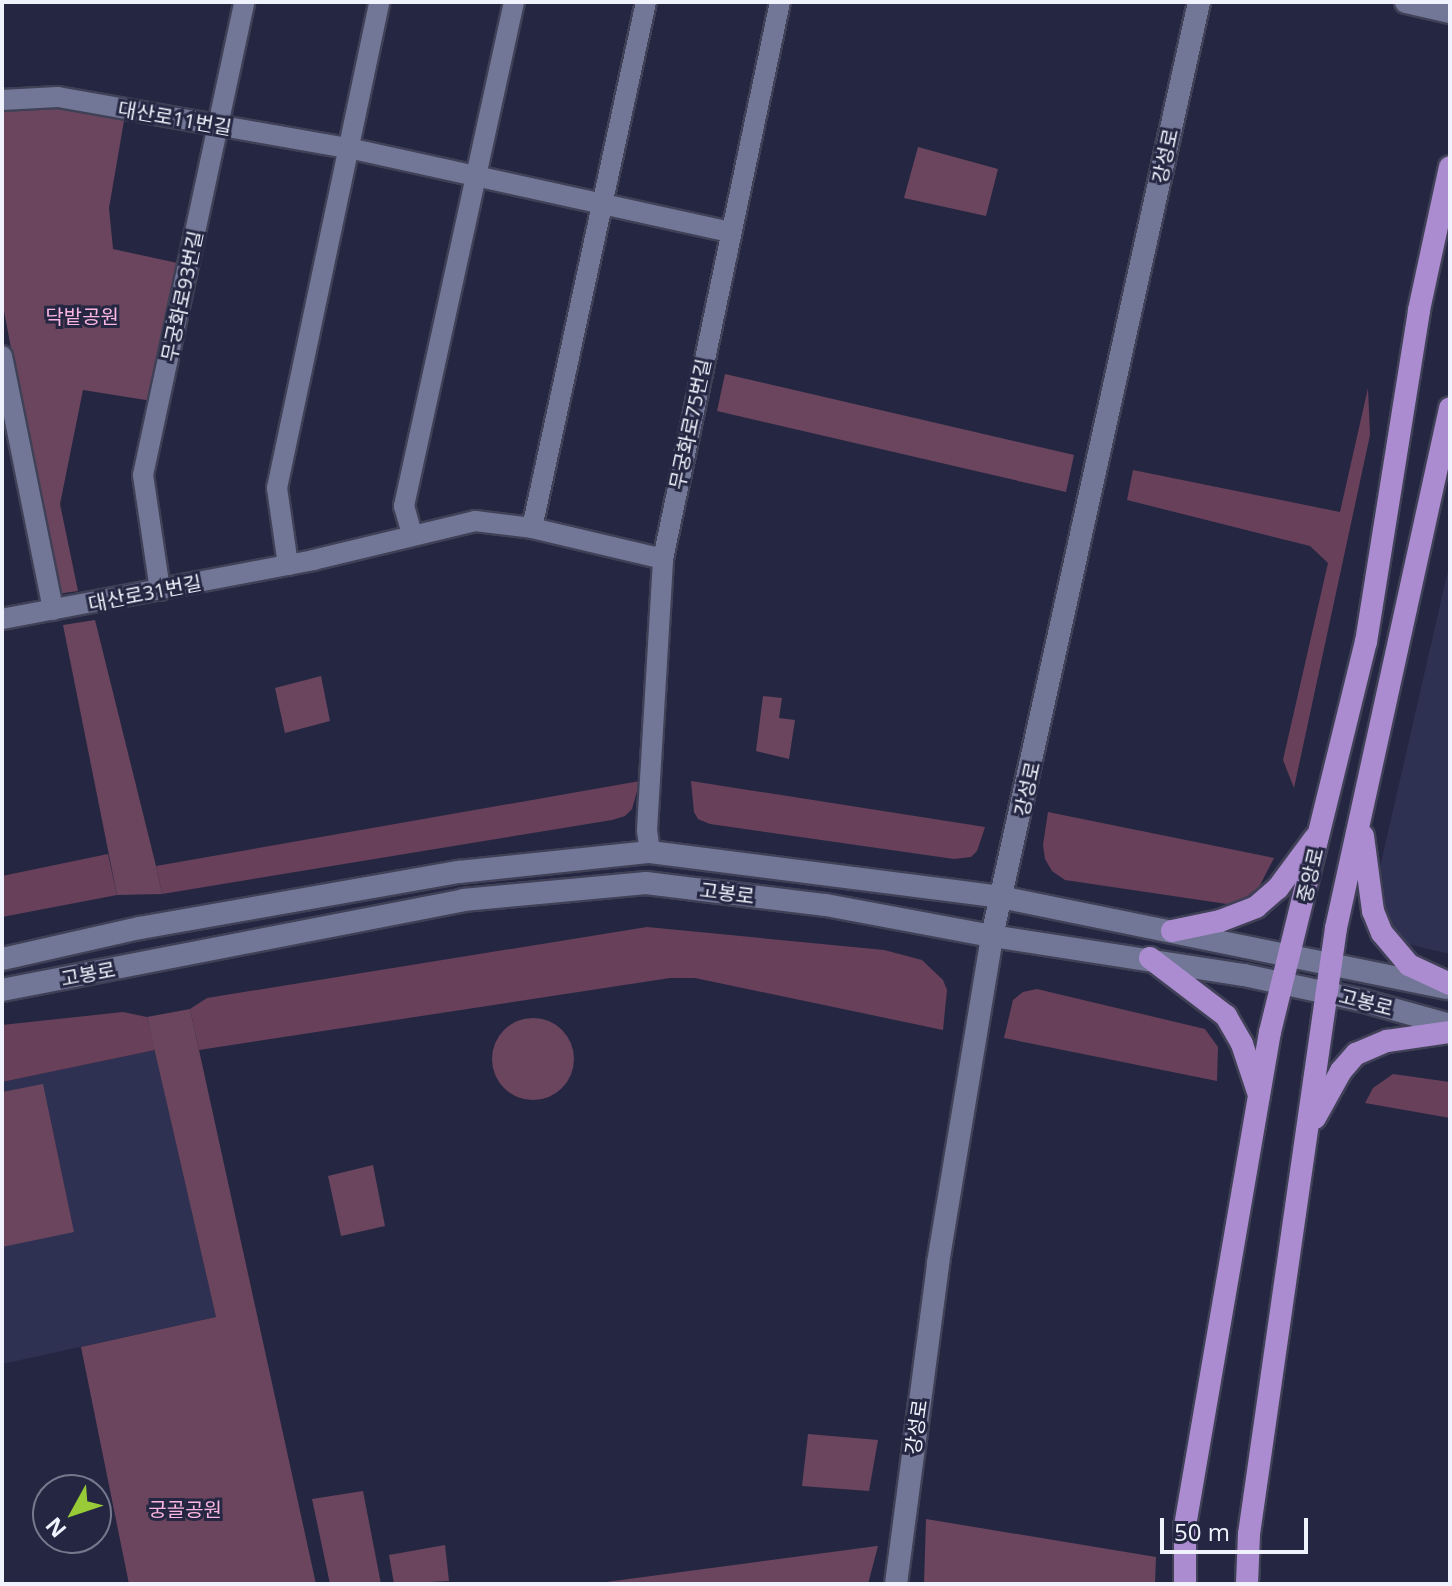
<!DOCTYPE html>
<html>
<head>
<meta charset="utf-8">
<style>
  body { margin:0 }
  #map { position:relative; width:1452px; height:1586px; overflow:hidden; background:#252742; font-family:"Open Sans","Noto Sans KR",sans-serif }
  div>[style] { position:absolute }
  .built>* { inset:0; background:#2f3152 }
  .green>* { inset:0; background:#6a455d }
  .round { border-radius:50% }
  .forest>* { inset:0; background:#68405a }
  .roads { filter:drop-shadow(2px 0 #404157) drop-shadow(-2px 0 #404157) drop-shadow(0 2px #404157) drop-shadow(0 -2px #404157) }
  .minor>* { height:20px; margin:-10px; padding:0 10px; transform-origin:10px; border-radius:10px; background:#737797 }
  .tertiary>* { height:22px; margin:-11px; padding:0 11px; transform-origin:11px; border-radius:11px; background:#737797 }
  .secondary>* { height:22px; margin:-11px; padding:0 11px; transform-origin:11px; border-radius:11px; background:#737797 }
  .primary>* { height:22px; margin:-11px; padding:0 11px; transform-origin:11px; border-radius:11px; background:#ab8cd0 }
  span { translate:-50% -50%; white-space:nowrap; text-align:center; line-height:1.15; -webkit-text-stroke:6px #252742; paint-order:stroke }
  .street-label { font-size:20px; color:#f0f2fd }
  .park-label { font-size:20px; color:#fbb7e2 }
  .frame { position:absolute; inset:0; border:4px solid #f0f2fd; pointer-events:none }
  .north { position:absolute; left:32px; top:1474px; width:80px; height:80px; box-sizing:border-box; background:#252742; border:2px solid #76788d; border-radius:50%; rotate:230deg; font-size:22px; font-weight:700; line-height:32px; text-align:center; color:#f0f2fd }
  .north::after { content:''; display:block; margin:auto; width:28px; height:36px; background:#98cb37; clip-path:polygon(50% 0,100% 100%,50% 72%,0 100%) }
  .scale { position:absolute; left:1160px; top:1518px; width:148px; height:36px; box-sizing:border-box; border:4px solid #f0f2fd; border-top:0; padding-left:10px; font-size:24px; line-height:28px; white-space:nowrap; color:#f0f2fd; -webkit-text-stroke:6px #252742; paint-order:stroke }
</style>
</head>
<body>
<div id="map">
  <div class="built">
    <i style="clip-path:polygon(1450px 562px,1450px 954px,1408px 944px,1390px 929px,1380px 904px,1378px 876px)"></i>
    <i style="clip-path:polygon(155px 1050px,216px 1317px,2px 1364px,2px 1082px)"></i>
  </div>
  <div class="green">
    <i style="clip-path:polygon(59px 104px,125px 115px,109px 208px,113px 249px,182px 264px,152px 401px,83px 390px,60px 504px,78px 591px,57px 594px,2px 300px,2px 110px)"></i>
    <i style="clip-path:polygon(918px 147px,998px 169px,986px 216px,904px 198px)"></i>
    <i style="clip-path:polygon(725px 374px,1074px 455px,1066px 492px,717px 411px)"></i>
    <i style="clip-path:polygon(95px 620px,156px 866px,162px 894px,117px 895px,63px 625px)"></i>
    <i style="clip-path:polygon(321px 676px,330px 721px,285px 733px,275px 688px)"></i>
    <i style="clip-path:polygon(763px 696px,782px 698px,779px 718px,795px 720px,789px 759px,756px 751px)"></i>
    <i style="clip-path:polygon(190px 1009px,316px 1584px,129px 1584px,81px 1347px,216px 1317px,147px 1017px)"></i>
    <i class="round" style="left:492px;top:1018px;width:82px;height:82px"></i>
    <i style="clip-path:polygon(43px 1084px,74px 1232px,2px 1247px,2px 1092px)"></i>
    <i style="clip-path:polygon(373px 1165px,385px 1226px,341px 1236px,328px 1176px)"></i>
    <i style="clip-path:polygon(808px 1434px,878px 1440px,869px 1491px,802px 1486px)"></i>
    <i style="clip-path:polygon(363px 1491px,381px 1584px,330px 1584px,312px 1499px)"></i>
    <i style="clip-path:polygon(926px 1519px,1156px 1557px,1155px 1584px,924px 1584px)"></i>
    <i style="clip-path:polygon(445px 1545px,449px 1581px,394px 1584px,389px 1555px)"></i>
    <i style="clip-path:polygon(878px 1546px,868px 1584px,591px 1584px,877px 1546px)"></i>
  </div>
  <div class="forest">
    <i style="clip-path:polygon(1368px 388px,1370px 435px,1294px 788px,1283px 760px,1328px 563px,1310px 546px,1127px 500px,1133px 470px,1340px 512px)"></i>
    <i style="clip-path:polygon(640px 781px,632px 809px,625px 816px,612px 820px,162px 894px,156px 866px)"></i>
    <i style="clip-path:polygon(691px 781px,985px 827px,977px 851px,971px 857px,954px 859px,710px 824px,698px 819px,694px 812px)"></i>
    <i style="clip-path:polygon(1048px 812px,1274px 858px,1259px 887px,1246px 897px,1227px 904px,1065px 880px,1052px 871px,1045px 859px,1043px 845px)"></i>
    <i style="clip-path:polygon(108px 854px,117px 895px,2px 917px,2px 876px)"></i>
    <i style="clip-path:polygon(647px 927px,884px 950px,922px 960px,943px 980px,947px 990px,943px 1030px,695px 978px,670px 978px,199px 1050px,190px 1009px,207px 998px)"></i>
    <i style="clip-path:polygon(1037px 989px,1205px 1029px,1218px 1047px,1217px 1081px,1004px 1038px,1013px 1000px,1023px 992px)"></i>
    <i style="clip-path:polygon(123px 1012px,147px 1017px,155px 1050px,2px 1082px,2px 1025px)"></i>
    <i style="clip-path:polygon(1393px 1074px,1450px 1082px,1450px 1118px,1365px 1103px,1373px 1088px)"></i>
  </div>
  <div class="roads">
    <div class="minor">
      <i style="left:2px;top:100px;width:56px;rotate:-3.1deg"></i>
      <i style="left:58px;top:97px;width:294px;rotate:10deg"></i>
      <i style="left:348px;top:148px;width:391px;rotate:12.4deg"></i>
      <i style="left:2px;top:356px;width:259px;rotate:78.6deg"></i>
      <i style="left:532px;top:528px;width:538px;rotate:-77.77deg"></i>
      <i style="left:412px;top:534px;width:29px;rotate:-106deg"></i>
      <i style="left:404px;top:506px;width:516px;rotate:-77.69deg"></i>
      <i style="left:288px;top:565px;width:78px;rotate:-98.1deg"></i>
      <i style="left:277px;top:488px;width:497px;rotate:-78.1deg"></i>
      <i style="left:160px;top:590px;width:116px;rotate:-98.4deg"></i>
      <i style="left:143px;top:475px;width:484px;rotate:-77.9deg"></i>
      <i style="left:2px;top:619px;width:317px;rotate:-10.7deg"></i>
      <i style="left:313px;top:560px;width:167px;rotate:-13.5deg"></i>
      <i style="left:475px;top:521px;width:57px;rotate:7deg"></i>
      <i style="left:532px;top:528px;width:135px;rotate:13.3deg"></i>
      <i style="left:650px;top:852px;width:22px;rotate:-98deg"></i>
      <i style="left:647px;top:830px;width:271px;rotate:-86.6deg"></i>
      <i style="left:663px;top:559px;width:569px;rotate:-78.14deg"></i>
    </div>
    <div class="tertiary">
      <i style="left:896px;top:1584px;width:324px;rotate:-82.5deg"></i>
      <i style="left:938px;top:1263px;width:331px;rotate:-80.6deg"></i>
      <i style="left:992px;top:936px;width:957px;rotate:-77.5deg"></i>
    </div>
    <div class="secondary">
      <i style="left:1406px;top:2px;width:45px;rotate:12.8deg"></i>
      <i style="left:2px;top:959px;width:141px;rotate:-12.7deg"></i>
      <i style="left:140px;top:928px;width:324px;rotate:-10deg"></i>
      <i style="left:459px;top:872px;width:192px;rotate:-6deg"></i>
      <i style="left:650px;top:852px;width:353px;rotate:7.3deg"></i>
      <i style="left:1000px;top:897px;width:456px;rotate:11.5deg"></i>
      <i style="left:2px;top:990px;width:470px;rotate:-11deg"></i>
      <i style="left:463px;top:900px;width:184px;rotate:-5.3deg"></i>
      <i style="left:646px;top:883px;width:181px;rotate:7deg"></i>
      <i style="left:826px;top:905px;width:169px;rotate:10.6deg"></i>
      <i style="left:992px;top:936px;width:255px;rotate:8.8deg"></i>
      <i style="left:1244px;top:975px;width:123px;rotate:12.2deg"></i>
      <i style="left:1364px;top:1001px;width:89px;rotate:15.6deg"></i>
    </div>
    <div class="primary">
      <i style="left:1363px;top:836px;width:76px;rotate:82.4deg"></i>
      <i style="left:1373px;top:911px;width:24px;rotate:68deg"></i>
      <i style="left:1382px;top:933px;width:42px;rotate:49.8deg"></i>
      <i style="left:1409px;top:965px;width:45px;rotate:24.9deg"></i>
      <i style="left:1172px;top:931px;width:49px;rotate:-11.8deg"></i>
      <i style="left:1220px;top:921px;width:39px;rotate:-21deg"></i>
      <i style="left:1256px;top:907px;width:29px;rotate:-41deg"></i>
      <i style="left:1278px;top:888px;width:62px;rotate:-53.5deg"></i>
      <i style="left:1150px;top:958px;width:96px;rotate:37.3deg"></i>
      <i style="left:1226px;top:1016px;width:32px;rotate:60deg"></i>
      <i style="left:1242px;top:1044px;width:51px;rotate:71.6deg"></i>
      <i style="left:1315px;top:1118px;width:54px;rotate:-61deg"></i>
      <i style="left:1341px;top:1071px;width:23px;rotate:-49deg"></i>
      <i style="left:1356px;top:1054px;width:34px;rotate:-23deg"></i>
      <i style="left:1387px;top:1041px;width:64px;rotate:-8.1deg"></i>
      <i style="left:1185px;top:1584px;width:58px;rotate:-90deg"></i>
      <i style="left:1185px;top:1526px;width:501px;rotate:-80.24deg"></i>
      <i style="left:1270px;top:1032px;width:402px;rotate:-76.2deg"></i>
      <i style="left:1366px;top:642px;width:336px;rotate:-80.9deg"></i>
      <i style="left:1419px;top:310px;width:146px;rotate:-77.8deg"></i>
      <i style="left:1247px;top:1584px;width:50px;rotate:-87.7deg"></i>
      <i style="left:1249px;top:1534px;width:612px;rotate:-81.83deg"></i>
      <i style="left:1336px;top:928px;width:532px;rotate:-77.63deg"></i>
    </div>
  </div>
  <div class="street-label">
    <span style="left:175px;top:118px;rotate:10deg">대산로11번길</span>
    <span style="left:1165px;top:156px;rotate:-78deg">강성로</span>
    <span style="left:182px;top:296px;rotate:-78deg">무궁화로93번길</span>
    <span style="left:690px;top:424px;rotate:-78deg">무궁화로75번길</span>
    <span style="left:145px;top:593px;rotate:-11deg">대산로31번길</span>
    <span style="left:1027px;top:789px;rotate:-78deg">강성로</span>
    <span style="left:1310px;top:875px;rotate:-77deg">중앙로</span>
    <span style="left:727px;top:893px;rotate:7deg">고봉로</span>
    <span style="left:88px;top:974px;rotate:-11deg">고봉로</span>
    <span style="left:1366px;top:1002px;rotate:14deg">고봉로</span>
    <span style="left:916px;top:1427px;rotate:-82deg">강성로</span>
  </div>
  <div class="park-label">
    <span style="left:82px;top:316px">닥밭공원</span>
    <span style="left:185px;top:1509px">궁골공원</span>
  </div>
  <div class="frame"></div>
  <div class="north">N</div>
  <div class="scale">50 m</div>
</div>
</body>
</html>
